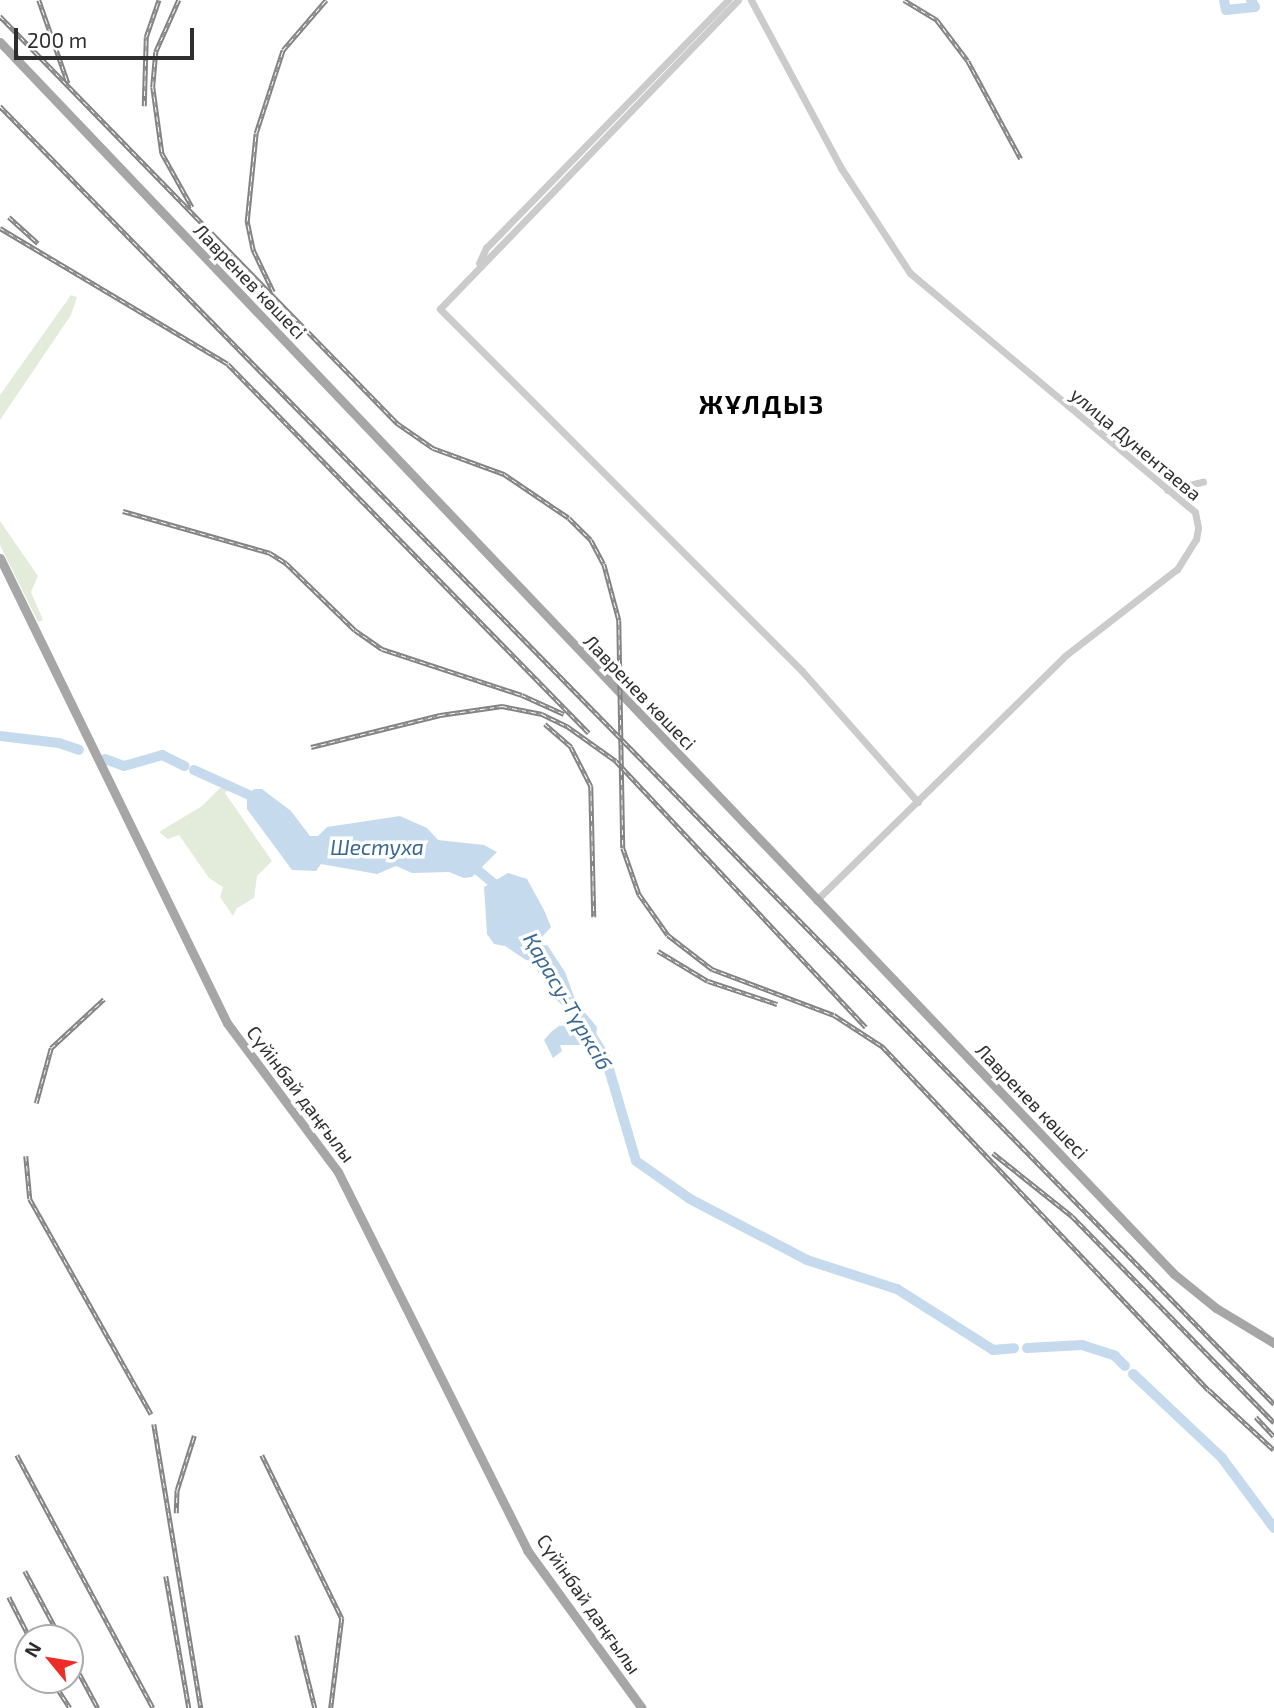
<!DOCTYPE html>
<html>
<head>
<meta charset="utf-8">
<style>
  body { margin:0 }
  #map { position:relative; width:1274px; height:1708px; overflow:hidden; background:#fff; font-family:"Exo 2",sans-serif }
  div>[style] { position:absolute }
  .green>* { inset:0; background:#e3ecdb }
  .water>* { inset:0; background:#c6daed }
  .river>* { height:10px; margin:-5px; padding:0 5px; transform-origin:5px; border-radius:5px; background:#c6daed }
  .minor>* { height:7px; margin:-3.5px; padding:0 3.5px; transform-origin:3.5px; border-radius:3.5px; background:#cbcbcb }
  .major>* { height:9px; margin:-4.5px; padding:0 4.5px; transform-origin:4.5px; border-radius:4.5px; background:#a6a6a6 }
  .rail>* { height:4.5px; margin-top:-2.25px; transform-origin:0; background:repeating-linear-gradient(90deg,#fff 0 5px,#838383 0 10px); box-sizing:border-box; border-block:2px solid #838383 }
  span { translate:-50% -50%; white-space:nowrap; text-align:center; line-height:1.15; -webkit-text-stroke:7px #fff; paint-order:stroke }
  .street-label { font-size:19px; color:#2e2e2e }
  .water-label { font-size:21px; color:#386794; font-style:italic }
  .district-label { font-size:26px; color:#000; font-weight:700; letter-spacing:2px }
  .north { position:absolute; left:14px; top:1624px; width:70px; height:70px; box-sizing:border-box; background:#fff; border:2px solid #ababab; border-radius:50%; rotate:300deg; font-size:19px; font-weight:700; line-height:28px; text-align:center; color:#2e2e2e }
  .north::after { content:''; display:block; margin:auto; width:24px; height:32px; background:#ed2e28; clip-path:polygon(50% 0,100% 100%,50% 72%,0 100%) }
  .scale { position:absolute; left:14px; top:28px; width:180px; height:32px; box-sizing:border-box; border:4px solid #2e2e2e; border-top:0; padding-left:9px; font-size:21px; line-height:24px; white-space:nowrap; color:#2e2e2e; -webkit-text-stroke:5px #fff; paint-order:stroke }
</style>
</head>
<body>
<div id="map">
  <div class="green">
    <i style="clip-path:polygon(71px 295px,77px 297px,71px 315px,0 420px,0 395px)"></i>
    <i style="clip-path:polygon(0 521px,38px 576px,31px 592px,43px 620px,38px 622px,0 545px)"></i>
    <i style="clip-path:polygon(227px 781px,233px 786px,225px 793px,272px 861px,257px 876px,254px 898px,237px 908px,233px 916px,220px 897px,223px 887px,209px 878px,179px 835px,168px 839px,159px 832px,202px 806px)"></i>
  </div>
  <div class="water">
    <i style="clip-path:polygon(254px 789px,262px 789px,291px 811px,310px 836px,318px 836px,327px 827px,400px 816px,427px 828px,438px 840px,484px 845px,497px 852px,472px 877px,464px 878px,449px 872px,412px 873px,396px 866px,377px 874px,321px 864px,316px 871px,292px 870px,247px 809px,247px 796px)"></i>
    <i style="clip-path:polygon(508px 873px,527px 879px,544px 910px,551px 927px,542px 937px,565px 972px,576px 1002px,597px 1027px,595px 1045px,560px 1045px,562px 1051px,553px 1058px,544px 1040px,551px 1032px,559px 1026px,571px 1025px,582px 1032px,585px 1028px,550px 993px,535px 966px,505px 946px,494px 944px,487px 934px,484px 887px)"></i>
  </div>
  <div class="river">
    <i style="left:1224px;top:0;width:10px;rotate:79deg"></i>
    <i style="left:1226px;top:10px;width:29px;rotate:-6deg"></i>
    <i style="left:1255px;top:7px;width:8px;rotate:-120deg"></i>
    <i style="left:0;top:736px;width:59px;rotate:6.8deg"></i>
    <i style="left:59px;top:743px;width:21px;rotate:19deg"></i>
    <i style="left:105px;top:759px;width:20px;rotate:20deg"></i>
    <i style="left:124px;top:766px;width:40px;rotate:-16deg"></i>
    <i style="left:162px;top:755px;width:25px;rotate:26deg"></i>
    <i style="left:194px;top:770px;width:72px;rotate:24.4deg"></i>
    <i style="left:469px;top:863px;width:44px;rotate:39.5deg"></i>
    <i style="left:590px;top:1033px;width:31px;rotate:58deg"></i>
    <i style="left:606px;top:1059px;width:106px;rotate:73.6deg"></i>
    <i style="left:636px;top:1161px;width:66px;rotate:35.1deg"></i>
    <i style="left:690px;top:1199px;width:132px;rotate:27.5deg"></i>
    <i style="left:807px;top:1260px;width:95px;rotate:17.9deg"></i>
    <i style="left:897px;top:1289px;width:114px;rotate:32.4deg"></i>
    <i style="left:993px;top:1350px;width:21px;rotate:-5deg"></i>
    <i style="left:1027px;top:1348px;width:55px;rotate:-3.1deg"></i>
    <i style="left:1082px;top:1345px;width:35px;rotate:18deg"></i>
    <i style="left:1115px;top:1356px;width:14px;rotate:45deg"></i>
    <i style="left:1133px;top:1374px;width:122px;rotate:43.3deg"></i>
    <i style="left:1222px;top:1458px;width:87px;rotate:53.4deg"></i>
  </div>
  <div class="minor">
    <i style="left:738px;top:0;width:429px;rotate:134deg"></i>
    <i style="left:440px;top:309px;width:512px;rotate:45deg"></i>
    <i style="left:802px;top:671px;width:175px;rotate:48.5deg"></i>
    <i style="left:751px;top:0;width:191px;rotate:61.8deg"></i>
    <i style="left:841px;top:168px;width:126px;rotate:56.7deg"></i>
    <i style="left:910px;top:273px;width:363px;rotate:40deg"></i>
    <i style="left:1188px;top:506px;width:9px;rotate:41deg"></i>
    <i style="left:1195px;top:512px;width:16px;rotate:79deg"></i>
    <i style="left:1198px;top:528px;width:11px;rotate:100deg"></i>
    <i style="left:1196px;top:539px;width:36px;rotate:122deg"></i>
    <i style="left:1177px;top:569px;width:142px;rotate:142.2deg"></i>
    <i style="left:1065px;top:656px;width:349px;rotate:135.5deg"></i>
    <i style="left:479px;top:263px;width:17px;rotate:-65deg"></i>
    <i style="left:486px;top:248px;width:347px;rotate:-45.7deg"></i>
    <i style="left:1167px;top:490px;width:37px;rotate:-13deg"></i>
  </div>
  <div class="major">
    <i style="left:0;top:42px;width:1702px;rotate:46.38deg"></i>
    <i style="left:1174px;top:1274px;width:54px;rotate:39deg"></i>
    <i style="left:1216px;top:1308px;width:68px;rotate:31.1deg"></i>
    <i style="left:0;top:558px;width:517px;rotate:63.98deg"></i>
    <i style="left:227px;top:1023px;width:186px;rotate:53.3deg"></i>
    <i style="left:338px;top:1172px;width:423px;rotate:63.4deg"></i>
    <i style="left:527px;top:1550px;width:195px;rotate:54deg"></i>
  </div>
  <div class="rail">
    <i style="left:39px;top:0;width:88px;rotate:70.7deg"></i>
    <i style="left:179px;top:0;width:57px;rotate:113.9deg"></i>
    <i style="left:156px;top:52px;width:35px;rotate:95deg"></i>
    <i style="left:153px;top:87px;width:67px;rotate:82.2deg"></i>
    <i style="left:162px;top:153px;width:62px;rotate:60.9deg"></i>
    <i style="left:904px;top:0;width:39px;rotate:31deg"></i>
    <i style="left:937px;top:20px;width:51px;rotate:52.9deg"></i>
    <i style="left:968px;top:61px;width:111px;rotate:61.6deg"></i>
    <i style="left:0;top:16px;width:569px;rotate:45.71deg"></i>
    <i style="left:397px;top:423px;width:44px;rotate:34.8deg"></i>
    <i style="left:433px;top:448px;width:76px;rotate:20.1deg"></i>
    <i style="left:504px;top:474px;width:78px;rotate:34.1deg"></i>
    <i style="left:569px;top:518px;width:31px;rotate:45deg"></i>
    <i style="left:591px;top:540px;width:27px;rotate:62deg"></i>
    <i style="left:604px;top:564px;width:58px;rotate:75deg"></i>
    <i style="left:619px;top:620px;width:228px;rotate:89deg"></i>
    <i style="left:623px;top:848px;width:49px;rotate:70.8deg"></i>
    <i style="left:639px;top:894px;width:50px;rotate:54.7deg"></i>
    <i style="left:668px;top:935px;width:56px;rotate:37.7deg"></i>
    <i style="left:712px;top:969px;width:130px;rotate:20.7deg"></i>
    <i style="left:834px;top:1015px;width:59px;rotate:33.1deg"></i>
    <i style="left:883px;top:1047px;width:473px;rotate:46.5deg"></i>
    <i style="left:1209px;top:1390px;width:88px;rotate:42.7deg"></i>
    <i style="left:0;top:106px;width:1819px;rotate:45.53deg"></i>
    <i style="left:144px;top:106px;width:69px;rotate:-88.3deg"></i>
    <i style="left:146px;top:37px;width:39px;rotate:-71deg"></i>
    <i style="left:9px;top:217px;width:39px;rotate:42deg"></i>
    <i style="left:0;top:228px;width:265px;rotate:30.8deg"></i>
    <i style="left:228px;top:364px;width:516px;rotate:45.63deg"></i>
    <i style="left:273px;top:292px;width:47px;rotate:-115.5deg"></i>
    <i style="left:253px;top:250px;width:30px;rotate:-102deg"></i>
    <i style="left:247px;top:221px;width:88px;rotate:-84.2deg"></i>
    <i style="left:256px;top:133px;width:87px;rotate:-72deg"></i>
    <i style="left:283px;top:50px;width:66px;rotate:-49.3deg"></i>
    <i style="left:123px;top:511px;width:153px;rotate:15.9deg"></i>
    <i style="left:270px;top:553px;width:19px;rotate:32deg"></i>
    <i style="left:286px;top:563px;width:96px;rotate:44.2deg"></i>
    <i style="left:355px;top:630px;width:33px;rotate:35deg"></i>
    <i style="left:382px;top:649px;width:147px;rotate:18.2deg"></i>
    <i style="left:522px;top:695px;width:46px;rotate:24.3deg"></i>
    <i style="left:545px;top:724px;width:35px;rotate:41deg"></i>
    <i style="left:571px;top:747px;width:44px;rotate:62.9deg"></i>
    <i style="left:591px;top:786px;width:131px;rotate:88.7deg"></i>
    <i style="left:311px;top:747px;width:133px;rotate:-13.9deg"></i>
    <i style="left:440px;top:715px;width:63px;rotate:-8.3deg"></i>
    <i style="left:502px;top:706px;width:41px;rotate:11.3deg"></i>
    <i style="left:542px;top:714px;width:28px;rotate:26deg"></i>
    <i style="left:567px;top:726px;width:60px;rotate:35.5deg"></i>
    <i style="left:616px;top:761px;width:365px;rotate:46.8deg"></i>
    <i style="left:658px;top:951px;width:58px;rotate:31deg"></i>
    <i style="left:708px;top:981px;width:73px;rotate:18.4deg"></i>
    <i style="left:36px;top:1103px;width:57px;rotate:-74.7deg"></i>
    <i style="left:51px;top:1048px;width:72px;rotate:-42.8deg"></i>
    <i style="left:993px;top:1153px;width:101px;rotate:38.6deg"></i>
    <i style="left:1072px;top:1216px;width:289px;rotate:45.6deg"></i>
    <i style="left:26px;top:1156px;width:43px;rotate:84.7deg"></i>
    <i style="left:30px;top:1199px;width:247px;rotate:60.6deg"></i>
    <i style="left:1256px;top:1417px;width:26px;rotate:47deg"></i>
    <i style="left:154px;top:1424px;width:288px;rotate:80.6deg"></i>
    <i style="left:17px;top:1455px;width:287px;rotate:61.7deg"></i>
    <i style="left:262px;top:1455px;width:182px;rotate:63.9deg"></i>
    <i style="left:342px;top:1618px;width:91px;rotate:97deg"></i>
    <i style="left:176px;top:1513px;width:23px;rotate:-88deg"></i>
    <i style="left:177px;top:1490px;width:57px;rotate:-72.5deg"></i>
    <i style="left:25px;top:1571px;width:76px;rotate:61.8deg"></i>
    <i style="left:166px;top:1576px;width:134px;rotate:80.1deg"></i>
    <i style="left:9px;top:1597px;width:46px;rotate:62.9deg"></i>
    <i style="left:297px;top:1635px;width:75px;rotate:76.1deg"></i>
    <i style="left:70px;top:1656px;width:59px;rotate:61.7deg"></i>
    <i style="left:52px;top:1680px;width:33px;rotate:57deg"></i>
  </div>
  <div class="street-label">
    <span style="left:250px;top:281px;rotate:46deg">Лавренев көшесі</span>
    <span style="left:1136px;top:444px;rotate:40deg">улица Дунентаева</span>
    <span style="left:640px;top:692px;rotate:46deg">Лавренев көшесі</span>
    <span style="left:301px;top:1094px;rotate:53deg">Сүйінбай даңғылы</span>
    <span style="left:1032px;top:1101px;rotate:46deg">Лавренев көшесі</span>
    <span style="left:589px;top:1604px;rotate:55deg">Сүйінбай даңғылы</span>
  </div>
  <div class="water-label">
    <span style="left:377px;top:847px">Шестуха</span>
    <span style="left:568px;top:1001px;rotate:60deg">Қарасу-Түрксіб</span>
  </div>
  <div class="district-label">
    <span style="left:762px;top:404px">ЖҰЛДЫЗ</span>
  </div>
  <div class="north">N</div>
  <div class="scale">200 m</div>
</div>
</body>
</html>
